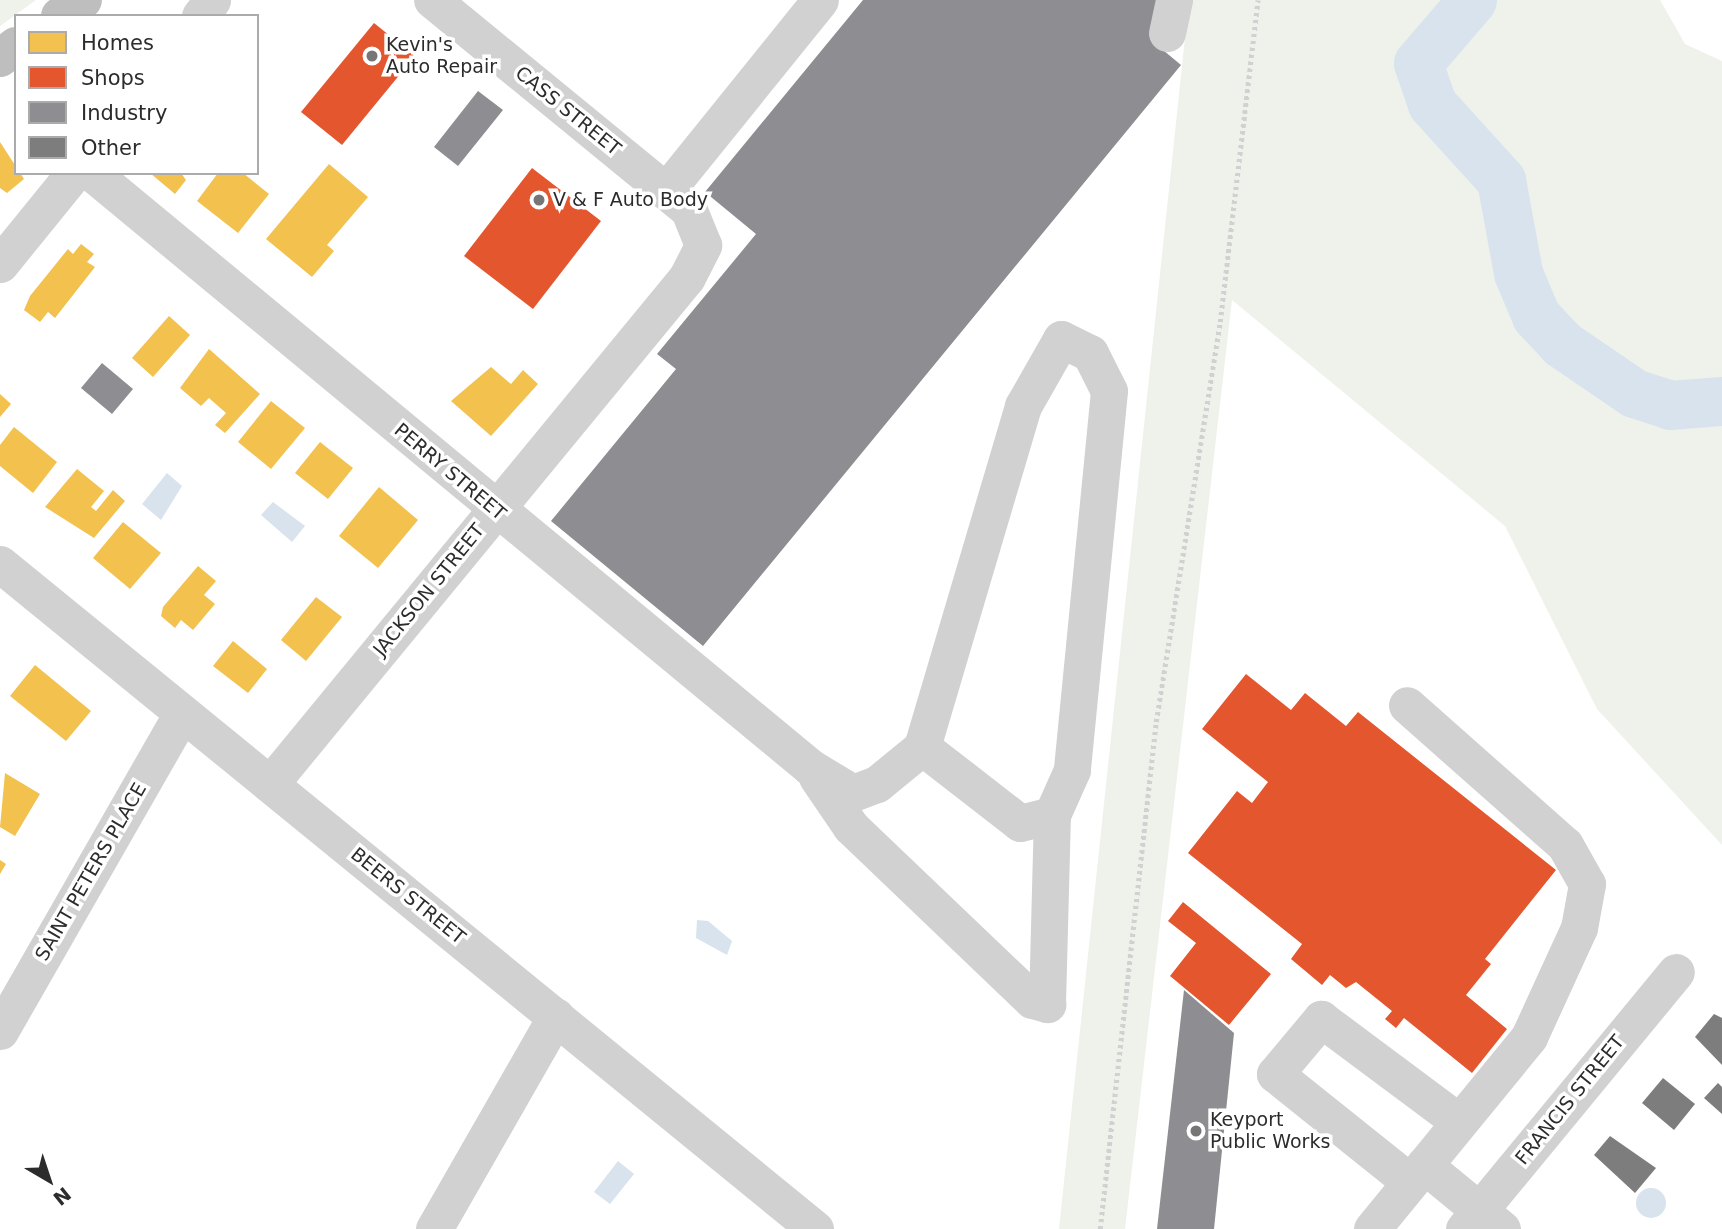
<!DOCTYPE html>
<html>
<head>
<meta charset="utf-8">
<style>
  body { margin:0 }
  #map { position:relative; width:1722px; height:1229px; overflow:hidden; background:#fff; font-family:"DejaVu Sans",sans-serif }
  div>[style] { position:absolute }
  .green>* { inset:0; background:#eef2eb }
  .water>* { inset:0; background:#d8e3ee }
  .round { border-radius:50% }
  .homes>* { inset:0; background:#f2c14e }
  .shops>* { inset:0; background:#e4572e }
  .industry>* { inset:0; background:#8d8d92 }
  .river>* { height:49px; margin:-24.5px; padding:0 24.5px; transform-origin:24.5px; border-radius:24.5px; background:#d8e3ee }
  .building>* { inset:0; background:#7d7d7d }
  .path>* { height:4.5px; margin-top:-2.25px; transform-origin:0; background:repeating-linear-gradient(90deg,#d1d1d1 0 3.5px,transparent 0 7px) }
  .minor>* { height:37px; margin:-18.5px; padding:0 18.5px; transform-origin:18.5px; border-radius:18.5px; background:#d1d1d1 }
  .highway>* { height:38px; margin:-19px; padding:0 19px; transform-origin:19px; border-radius:19px; background:#bebebe }
  .dots>* { width:19px; height:19px; translate:-50% -50%; box-sizing:border-box; border:4px solid #fff; border-radius:50% }
  span { translate:-50% -50%; white-space:nowrap; text-align:center; line-height:1.15; -webkit-text-stroke:7px #fff; paint-order:stroke }
  .poi-label { font-size:19px; color:#2c2c2c }
  .left { translate:0 -50%; text-align:left }
  .street-label { font-size:19px; color:#2c2c2c }
  .legend { position:absolute; left:14px; top:14px; width:245px; height:161px; box-sizing:border-box; background:#fff; border:2px solid #ababab; margin:0; padding:9px 12px; list-style:none; font-size:21px; color:#2c2c2c }
  .legend li { display:flex; align-items:center; gap:14px; height:35px }
  .legend b { width:35px; border:2px solid #ababab }
  .north { position:absolute; left:14px; top:1145px; width:70px; height:70px; -webkit-text-stroke:5px #fff; paint-order:stroke; rotate:141deg; font-size:19px; font-weight:700; line-height:28px; text-align:center; color:#2c2c2c }
  .north::after { content:''; display:block; margin:auto; width:24px; height:32px; background:#2c2c2c; clip-path:polygon(50% 0,100% 100%,50% 72%,0 100%) }
</style>
</head>
<body>
<div id="map">
  <div class="green">
    <i style="clip-path:polygon(0 0,36px 0,0 26px)"></i>
    <i style="clip-path:polygon(1189px 0,1660px 0,1685px 44px,1722px 61px,1722px 845px,1597px 709px,1505px 526px,1232px 300px,1125px 1229px,1059px 1229px)"></i>
  </div>
  <div class="water">
    <i style="clip-path:polygon(167px 473px,182px 486px,161px 520px,142px 504px)"></i>
    <i style="clip-path:polygon(273px 502px,305px 526px,292px 542px,261px 515px)"></i>
    <i style="clip-path:polygon(697px 920px,708px 921px,732px 941px,727px 955px,696px 938px)"></i>
    <i style="clip-path:polygon(618px 1161px,634px 1174px,610px 1204px,594px 1192px)"></i>
    <i class="round" style="left:1636px;top:1188px;width:30px;height:30px"></i>
  </div>
  <div class="homes">
    <i style="clip-path:polygon(0 142px,24px 179px,7px 193px,0 188px)"></i>
    <i style="clip-path:polygon(329px 164px,368px 197px,327px 245px,334px 251px,312px 277px,266px 239px)"></i>
    <i style="clip-path:polygon(150px 173px,181px 173px,186px 180px,175px 194px)"></i>
    <i style="clip-path:polygon(218px 173px,243px 173px,269px 194px,238px 233px,197px 201px)"></i>
    <i style="clip-path:polygon(81px 244px,94px 254px,87px 262px,95px 267px,55px 318px,48px 312px,40px 322px,24px 310px,30px 296px,68px 249px,73px 254px)"></i>
    <i style="clip-path:polygon(169px 316px,190px 335px,153px 377px,132px 358px)"></i>
    <i style="clip-path:polygon(209px 349px,260px 394px,225px 433px,215px 425px,226px 413px,209px 398px,201px 406px,180px 388px)"></i>
    <i style="clip-path:polygon(491px 367px,511px 384px,523px 370px,538px 384px,491px 436px,451px 401px)"></i>
    <i style="clip-path:polygon(0 394px,11px 404px,0 417px)"></i>
    <i style="clip-path:polygon(271px 401px,305px 428px,271px 469px,238px 442px)"></i>
    <i style="clip-path:polygon(14px 427px,57px 462px,33px 493px,0 466px,0 445px)"></i>
    <i style="clip-path:polygon(320px 442px,353px 468px,328px 499px,295px 473px)"></i>
    <i style="clip-path:polygon(77px 469px,104px 491px,91px 507px,96px 511px,113px 490px,125px 501px,94px 538px,45px 507px)"></i>
    <i style="clip-path:polygon(379px 487px,418px 520px,378px 568px,339px 536px)"></i>
    <i style="clip-path:polygon(123px 522px,161px 553px,130px 589px,93px 558px)"></i>
    <i style="clip-path:polygon(198px 566px,216px 581px,204px 595px,215px 604px,193px 630px,181px 620px,175px 628px,161px 616px,163px 607px)"></i>
    <i style="clip-path:polygon(316px 597px,342px 617px,306px 661px,281px 640px)"></i>
    <i style="clip-path:polygon(233px 641px,267px 669px,248px 693px,213px 666px)"></i>
    <i style="clip-path:polygon(35px 665px,91px 711px,66px 741px,10px 696px)"></i>
    <i style="clip-path:polygon(5px 773px,40px 794px,15px 836px,0 827px)"></i>
    <i style="clip-path:polygon(0 860px,6px 864px,0 874px)"></i>
  </div>
  <div class="shops">
    <i style="clip-path:polygon(374px 23px,415px 56px,342px 145px,301px 112px)"></i>
    <i style="clip-path:polygon(532px 168px,601px 221px,533px 309px,464px 256px)"></i>
    <i style="clip-path:polygon(1246px 674px,1291px 710px,1305px 693px,1346px 726px,1358px 712px,1556px 870px,1485px 959px,1491px 964px,1466px 995px,1507px 1029px,1472px 1073px,1404px 1018px,1396px 1028px,1385px 1019px,1392px 1011px,1356px 982px,1346px 988px,1330px 975px,1322px 985px,1291px 959px,1302px 944px,1188px 853px,1237px 791px,1252px 803px,1268px 782px,1202px 729px)"></i>
    <i style="clip-path:polygon(1183px 902px,1271px 974px,1229px 1025px,1170px 976px,1196px 943px,1168px 921px)"></i>
  </div>
  <div class="industry">
    <i style="clip-path:polygon(863px 0,1166px 0,1157px 45px,1181px 65px,703px 646px,551px 521px,676px 369px,657px 354px,756px 234px,705px 192px)"></i>
    <i style="clip-path:polygon(478px 91px,503px 110px,458px 166px,434px 147px)"></i>
    <i style="clip-path:polygon(102px 363px,133px 389px,112px 414px,81px 388px)"></i>
    <i style="clip-path:polygon(1184px 990px,1234px 1033px,1214px 1229px,1157px 1229px)"></i>
  </div>
  <div class="river">
    <i style="left:1472px;top:0;width:83px;rotate:130.6deg"></i>
    <i style="left:1418px;top:63px;width:43px;rotate:71.1deg"></i>
    <i style="left:1432px;top:104px;width:103px;rotate:47.8deg"></i>
    <i style="left:1501px;top:180px;width:95px;rotate:79.6deg"></i>
    <i style="left:1518px;top:273px;width:47px;rotate:67.3deg"></i>
    <i style="left:1536px;top:316px;width:38px;rotate:47deg"></i>
    <i style="left:1562px;top:344px;width:87px;rotate:34.2deg"></i>
    <i style="left:1634px;top:393px;width:38px;rotate:18deg"></i>
    <i style="left:1670px;top:405px;width:52px;rotate:-4.4deg"></i>
  </div>
  <div class="building">
    <i style="clip-path:polygon(1714px 1014px,1722px 1018px,1722px 1065px,1695px 1037px)"></i>
    <i style="clip-path:polygon(1663px 1078px,1695px 1104px,1674px 1130px,1642px 1103px)"></i>
    <i style="clip-path:polygon(1718px 1083px,1722px 1087px,1722px 1114px,1704px 1098px)"></i>
    <i style="clip-path:polygon(1610px 1136px,1656px 1168px,1635px 1193px,1594px 1155px)"></i>
  </div>
  <div class="path">
    <i style="left:1100px;top:1229px;width:510px;rotate:-83.7deg"></i>
    <i style="left:1156px;top:722px;width:405px;rotate:-80.9deg"></i>
    <i style="left:1220px;top:322px;width:324px;rotate:-83.3deg"></i>
  </div>
  <div class="minor">
    <i style="left:200px;top:16px;width:20px;rotate:-53deg"></i>
    <i style="left:1167px;top:33px;width:34px;rotate:-78deg"></i>
    <i style="left:92px;top:173px;width:932px;rotate:39.6deg"></i>
    <i style="left:810px;top:767px;width:50px;rotate:31.2deg"></i>
    <i style="left:853px;top:793px;width:26px;rotate:-21deg"></i>
    <i style="left:877px;top:784px;width:58px;rotate:-39.4deg"></i>
    <i style="left:922px;top:747px;width:356px;rotate:-73.5deg"></i>
    <i style="left:1023px;top:406px;width:77px;rotate:-60.4deg"></i>
    <i style="left:1061px;top:339px;width:32px;rotate:26deg"></i>
    <i style="left:1090px;top:353px;width:42px;rotate:63.4deg"></i>
    <i style="left:1109px;top:391px;width:381px;rotate:95.6deg"></i>
    <i style="left:1072px;top:770px;width:49px;rotate:114deg"></i>
    <i style="left:1052px;top:815px;width:33px;rotate:166deg"></i>
    <i style="left:1020px;top:823px;width:124px;rotate:-142.2deg"></i>
    <i style="left:666px;top:191px;width:245px;rotate:-51.1deg"></i>
    <i style="left:0;top:264px;width:117px;rotate:-50.9deg"></i>
    <i style="left:0;top:564px;width:1052px;rotate:39.21deg"></i>
    <i style="left:817px;top:777px;width:60px;rotate:55.8deg"></i>
    <i style="left:851px;top:827px;width:250px;rotate:43.7deg"></i>
    <i style="left:1032px;top:1000px;width:16px;rotate:15deg"></i>
    <i style="left:1047px;top:1004px;width:189px;rotate:-88.5deg"></i>
    <i style="left:270px;top:784px;width:656px;rotate:-50.56deg"></i>
    <i style="left:687px;top:277px;width:36px;rotate:-63deg"></i>
    <i style="left:703px;top:245px;width:38px;rotate:-112deg"></i>
    <i style="left:689px;top:210px;width:332px;rotate:-140.7deg"></i>
    <i style="left:0;top:1031px;width:366px;rotate:-60.2deg"></i>
    <i style="left:1424px;top:1165px;width:101px;rotate:39.4deg"></i>
    <i style="left:1410px;top:1182px;width:173px;rotate:-141.3deg"></i>
    <i style="left:1275px;top:1074px;width:72px;rotate:-50.1deg"></i>
    <i style="left:1321px;top:1019px;width:172px;rotate:36.7deg"></i>
    <i style="left:434px;top:1229px;width:245px;rotate:-60.2deg"></i>
    <i style="left:1372px;top:1229px;width:248px;rotate:-50.7deg"></i>
    <i style="left:1529px;top:1037px;width:120px;rotate:-65.4deg"></i>
    <i style="left:1579px;top:928px;width:45px;rotate:-79.7deg"></i>
    <i style="left:1587px;top:884px;width:45px;rotate:-119.4deg"></i>
    <i style="left:1565px;top:845px;width:211px;rotate:-138.5deg"></i>
    <i style="left:1464px;top:1229px;width:333px;rotate:-50.5deg"></i>
  </div>
  <div class="highway">
    <i style="left:60px;top:16px;width:28px;rotate:-35deg"></i>
    <i style="left:0;top:58px;width:20px;rotate:-37deg"></i>
  </div>
  <div class="dots">
    <i style="left:372px;top:56px;background:#767676"></i>
    <i style="left:539px;top:200px;background:#767676"></i>
    <i style="left:1196px;top:1131px;background:#767676"></i>
  </div>
  <div class="poi-label">
    <span class="left" style="left:386px;top:56px">Kevin's<br>Auto Repair</span>
    <span class="left" style="left:553px;top:200px">V &amp; F Auto Body</span>
    <span class="left" style="left:1210px;top:1131px">Keyport<br>Public Works</span>
  </div>
  <div class="street-label">
    <span style="left:568px;top:111px;rotate:39deg">CASS STREET</span>
    <span style="left:450px;top:472px;rotate:40deg">PERRY STREET</span>
    <span style="left:429px;top:590px;rotate:-51deg">JACKSON STREET</span>
    <span style="left:91px;top:872px;rotate:-60deg">SAINT PETERS PLACE</span>
    <span style="left:408px;top:896px;rotate:39deg">BEERS STREET</span>
    <span style="left:1570px;top:1100px;rotate:-51deg">FRANCIS STREET</span>
  </div>
  <ul class="legend">
  <li><b style="height:19px;background:#f2c14e"></b>Homes</li>
  <li><b style="height:19px;background:#e4572e"></b>Shops</li>
  <li><b style="height:19px;background:#8d8d92"></b>Industry</li>
  <li><b style="height:19px;background:#7d7d7d"></b>Other</li>
  </ul>
  <div class="north">N</div>
</div>
</body>
</html>
